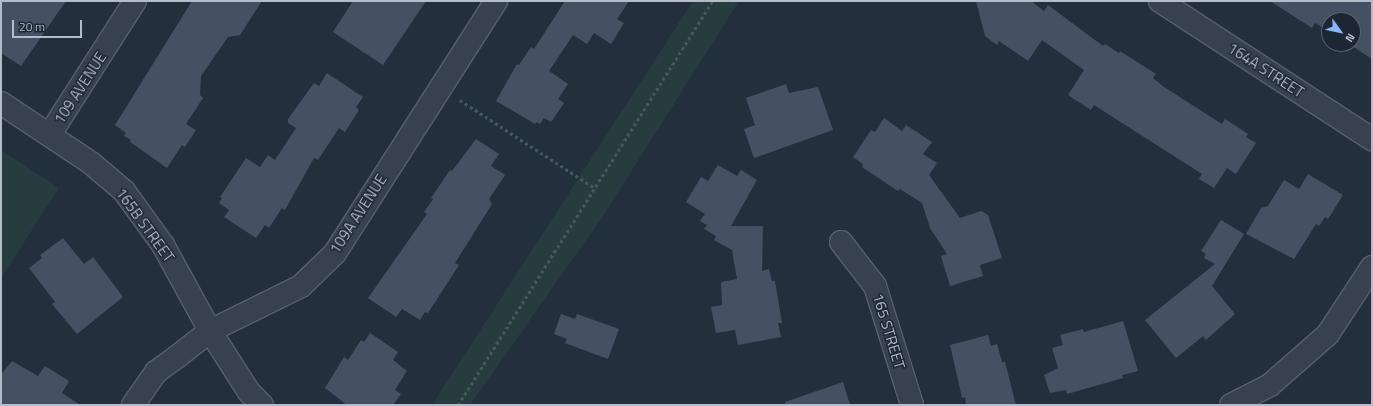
<!DOCTYPE html>
<html>
<head>
<meta charset="utf-8">
<style>
  body { margin:0 }
  #map { position:relative; width:1373px; height:406px; overflow:hidden; background:#242f3e; font-family:"Titillium Web",sans-serif }
  div>[style] { position:absolute }
  .green>* { inset:0; background:#263c3f }
  .building>* { inset:0; background:#455162 }
  .path>* { height:2.5px; margin-top:-1.25px; transform-origin:0; background:repeating-linear-gradient(90deg,#44595c 0 3px,transparent 0 6px) }
  .roads { filter:drop-shadow(1px 0 #565f6c) drop-shadow(-1px 0 #565f6c) drop-shadow(0 1px #565f6c) drop-shadow(0 -1px #565f6c) }
  .minor>* { height:22px; margin:-11px; padding:0 11px; transform-origin:11px; border-radius:11px; background:#38414e }
  span { translate:-50% -50%; white-space:nowrap; text-align:center; line-height:1.15; -webkit-text-stroke:3px #1d2633; paint-order:stroke }
  .street-label { font-size:15px; color:#b4bcc9 }
  .frame { position:absolute; inset:0; border:2px solid #b4bcc9; pointer-events:none }
  .north { position:absolute; left:1321px; top:12px; width:40px; height:40px; box-sizing:border-box; background:#1d2633; border:1px solid #59626f; border-radius:50%; rotate:123deg; font-size:11px; font-weight:700; line-height:16px; text-align:center; color:#b4bcc9 }
  .north::after { content:''; display:block; margin:auto; width:14px; height:18px; background:#8ab4f8; clip-path:polygon(50% 0,100% 100%,50% 72%,0 100%) }
  .scale { position:absolute; left:12px; top:20px; width:70px; height:18px; box-sizing:border-box; border:2px solid #b4bcc9; border-top:0; padding-left:5px; font-size:12px; line-height:14px; white-space:nowrap; color:#b4bcc9; -webkit-text-stroke:3px #1d2633; paint-order:stroke }
</style>
</head>
<body>
<div id="map">
  <div class="green">
    <i style="clip-path:polygon(693px 1px,739px 1px,603px 216px,470px 405px,432px 405px)"></i>
    <i style="clip-path:polygon(1px 150px,59px 188px,1px 278px)"></i>
  </div>
  <div class="building">
    <i style="clip-path:polygon(1px 1px,66px 1px,21px 66px,1px 53px)"></i>
    <i style="clip-path:polygon(192px 1px,262px 1px,240px 35px,228px 37px,201px 76px,200px 95px,203px 98px,186px 124px,196px 130px,185px 147px,182px 145px,167px 168px,130px 142px,131px 140px,124px 136px,126px 133px,115px 125px)"></i>
    <i style="clip-path:polygon(353px 1px,426px 1px,383px 65px,333px 32px)"></i>
    <i style="clip-path:polygon(565px 1px,629px 1px,617px 19px,624px 23px,611px 44px,594px 33px,587px 44px,573px 35px,549px 71px,568px 84px,558px 99px,564px 103px,551px 122px,544px 118px,540px 124px,537px 122px,535px 124px,496px 101px,517px 64px,519px 65px,531px 47px,534px 49px)"></i>
    <i style="clip-path:polygon(976px 1px,1031px 1px,1044px 11px,1048px 5px,1103px 46px,1105px 44px,1119px 53px,1120px 51px,1156px 74px,1153px 78px,1164px 87px,1222px 124px,1225px 119px,1248px 134px,1246px 137px,1256px 143px,1236px 174px,1227px 168px,1214px 188px,1199px 179px,1202px 174px,1094px 105px,1091px 110px,1068px 95px,1084px 70px,1042px 40px,1028px 61px,999px 41px,997px 45px,985px 36px)"></i>
    <i style="clip-path:polygon(1270px 1px,1372px 1px,1372px 59px,1349px 44px,1353px 44px,1353px 20px,1329px 20px,1329px 31px,1315px 23px,1312px 28px)"></i>
    <i style="clip-path:polygon(327px 73px,363px 97px,356px 107px,359px 110px,345px 132px,339px 128px,318px 160px,314px 158px,285px 210px,282px 208px,269px 228px,265px 225px,256px 238px,224px 217px,229px 210px,219px 203px,222px 198px,220px 197px,246px 158px,260px 167px,268px 155px,275px 160px,296px 128px,288px 123px,288px 119px,314px 83px,319px 86px)"></i>
    <i style="clip-path:polygon(786px 84px,789px 93px,818px 87px,833px 130px,754px 158px,744px 129px,755px 125px,746px 98px)"></i>
    <i style="clip-path:polygon(884px 118px,902px 131px,906px 125px,932px 142px,923px 154px,937px 163px,929px 175px,960px 218px,981px 211px,988px 215px,1002px 258px,980px 265px,983px 276px,950px 286px,941px 256px,947px 254px,930px 228px,922px 203px,900px 189px,898px 191px,862px 167px,863px 164px,853px 157px,871px 130px,875px 132px)"></i>
    <i style="clip-path:polygon(476px 139px,499px 154px,491px 166px,505px 175px,489px 199px,492px 204px,455px 263px,459px 265px,428px 313px,425px 312px,420px 320px,402px 309px,396px 317px,368px 298px,427px 214px,424px 212px,433px 199px,431px 198px,450px 170px,452px 171px)"></i>
    <i style="clip-path:polygon(718px 165px,737px 176px,741px 170px,757px 180px,731px 226px,763px 226px,762px 271px,769px 269px,772px 281px,775px 281px,782px 323px,778px 323px,781px 337px,738px 345px,735px 330px,716px 333px,711px 307px,722px 305px,721px 282px,737px 279px,732px 250px,714px 240px,716px 236px,704px 229px,707px 225px,700px 221px,705px 214px,686px 202px,701px 177px,708px 181px)"></i>
    <i style="clip-path:polygon(1308px 174px,1343px 195px,1328px 219px,1325px 217px,1319px 226px,1316px 224px,1294px 259px,1246px 234px,1261px 208px,1268px 206px,1284px 180px,1299px 189px)"></i>
    <i style="clip-path:polygon(1221px 220px,1244px 234px,1212px 286px,1235px 314px,1206px 340px,1203px 336px,1176px 358px,1145px 320px,1215px 264px,1204px 258px,1206px 254px,1201px 251px)"></i>
    <i style="clip-path:polygon(63px 238px,84px 264px,93px 257px,123px 297px,77px 334px,52px 304px,55px 302px,29px 268px,42px 258px,40px 255px)"></i>
    <i style="clip-path:polygon(561px 314px,575px 319px,577px 314px,619px 329px,608px 359px,565px 343px,567px 339px,554px 334px)"></i>
    <i style="clip-path:polygon(1123px 321px,1138px 371px,1122px 375px,1123px 378px,1067px 394px,1066px 390px,1050px 393px,1044px 375px,1058px 368px,1052px 348px,1063px 345px,1060px 335px,1083px 329px,1084px 332px)"></i>
    <i style="clip-path:polygon(370px 333px,398px 352px,393px 360px,407px 371px,395px 390px,401px 394px,393px 405px,347px 405px,325px 388px,344px 357px,348px 360px,361px 340px,364px 342px)"></i>
    <i style="clip-path:polygon(988px 335px,991px 346px,997px 344px,1002px 362px,1005px 362px,1016px 405px,966px 405px,965px 397px,962px 398px,950px 345px)"></i>
    <i style="clip-path:polygon(12px 361px,38px 376px,45px 366px,69px 381px,62px 393px,80px 405px,1px 405px,1px 374px)"></i>
    <i style="clip-path:polygon(843px 382px,850px 405px,786px 405px,785px 402px)"></i>
  </div>
  <div class="path">
    <i style="left:460px;top:100px;width:161px;rotate:33.1deg"></i>
    <i style="left:458px;top:405px;width:477px;rotate:-57.8deg"></i>
  </div>
  <div class="roads">
    <div class="minor">
      <i style="left:1160px;top:1px;width:253px;rotate:33.1deg"></i>
      <i style="left:1px;top:103px;width:108px;rotate:33.7deg"></i>
      <i style="left:91px;top:163px;width:43px;rotate:40.3deg"></i>
      <i style="left:124px;top:191px;width:67px;rotate:54.2deg"></i>
      <i style="left:163px;top:245px;width:98px;rotate:61.3deg"></i>
      <i style="left:210px;top:331px;width:72px;rotate:57.4deg"></i>
      <i style="left:249px;top:392px;width:18px;rotate:45deg"></i>
      <i style="left:50px;top:134px;width:158px;rotate:-57.4deg"></i>
      <i style="left:841px;top:242px;width:56px;rotate:52.3deg"></i>
      <i style="left:875px;top:286px;width:125px;rotate:72.7deg"></i>
      <i style="left:133px;top:405px;width:40px;rotate:-55.1deg"></i>
      <i style="left:156px;top:372px;width:27px;rotate:-36deg"></i>
      <i style="left:178px;top:356px;width:41px;rotate:-38deg"></i>
      <i style="left:210px;top:331px;width:102px;rotate:-26.3deg"></i>
      <i style="left:301px;top:286px;width:47px;rotate:-44.1deg"></i>
      <i style="left:335px;top:253px;width:299px;rotate:-57.4deg"></i>
      <i style="left:1231px;top:405px;width:44px;rotate:-27.1deg"></i>
      <i style="left:1270px;top:385px;width:77px;rotate:-41.3deg"></i>
      <i style="left:1328px;top:334px;width:80px;rotate:-56.7deg"></i>
    </div>
  </div>
  <div class="street-label">
    <span style="left:1266px;top:70px;rotate:33deg">164A STREET</span>
    <span style="left:80px;top:88px;rotate:-57deg">109 AVENUE</span>
    <span style="left:358px;top:214px;rotate:-57deg">109A AVENUE</span>
    <span style="left:145px;top:225px;rotate:54deg">165B STREET</span>
    <span style="left:889px;top:331px;rotate:73deg">165 STREET</span>
  </div>
  <div class="frame"></div>
  <div class="north">N</div>
  <div class="scale">20 m</div>
</div>
</body>
</html>
